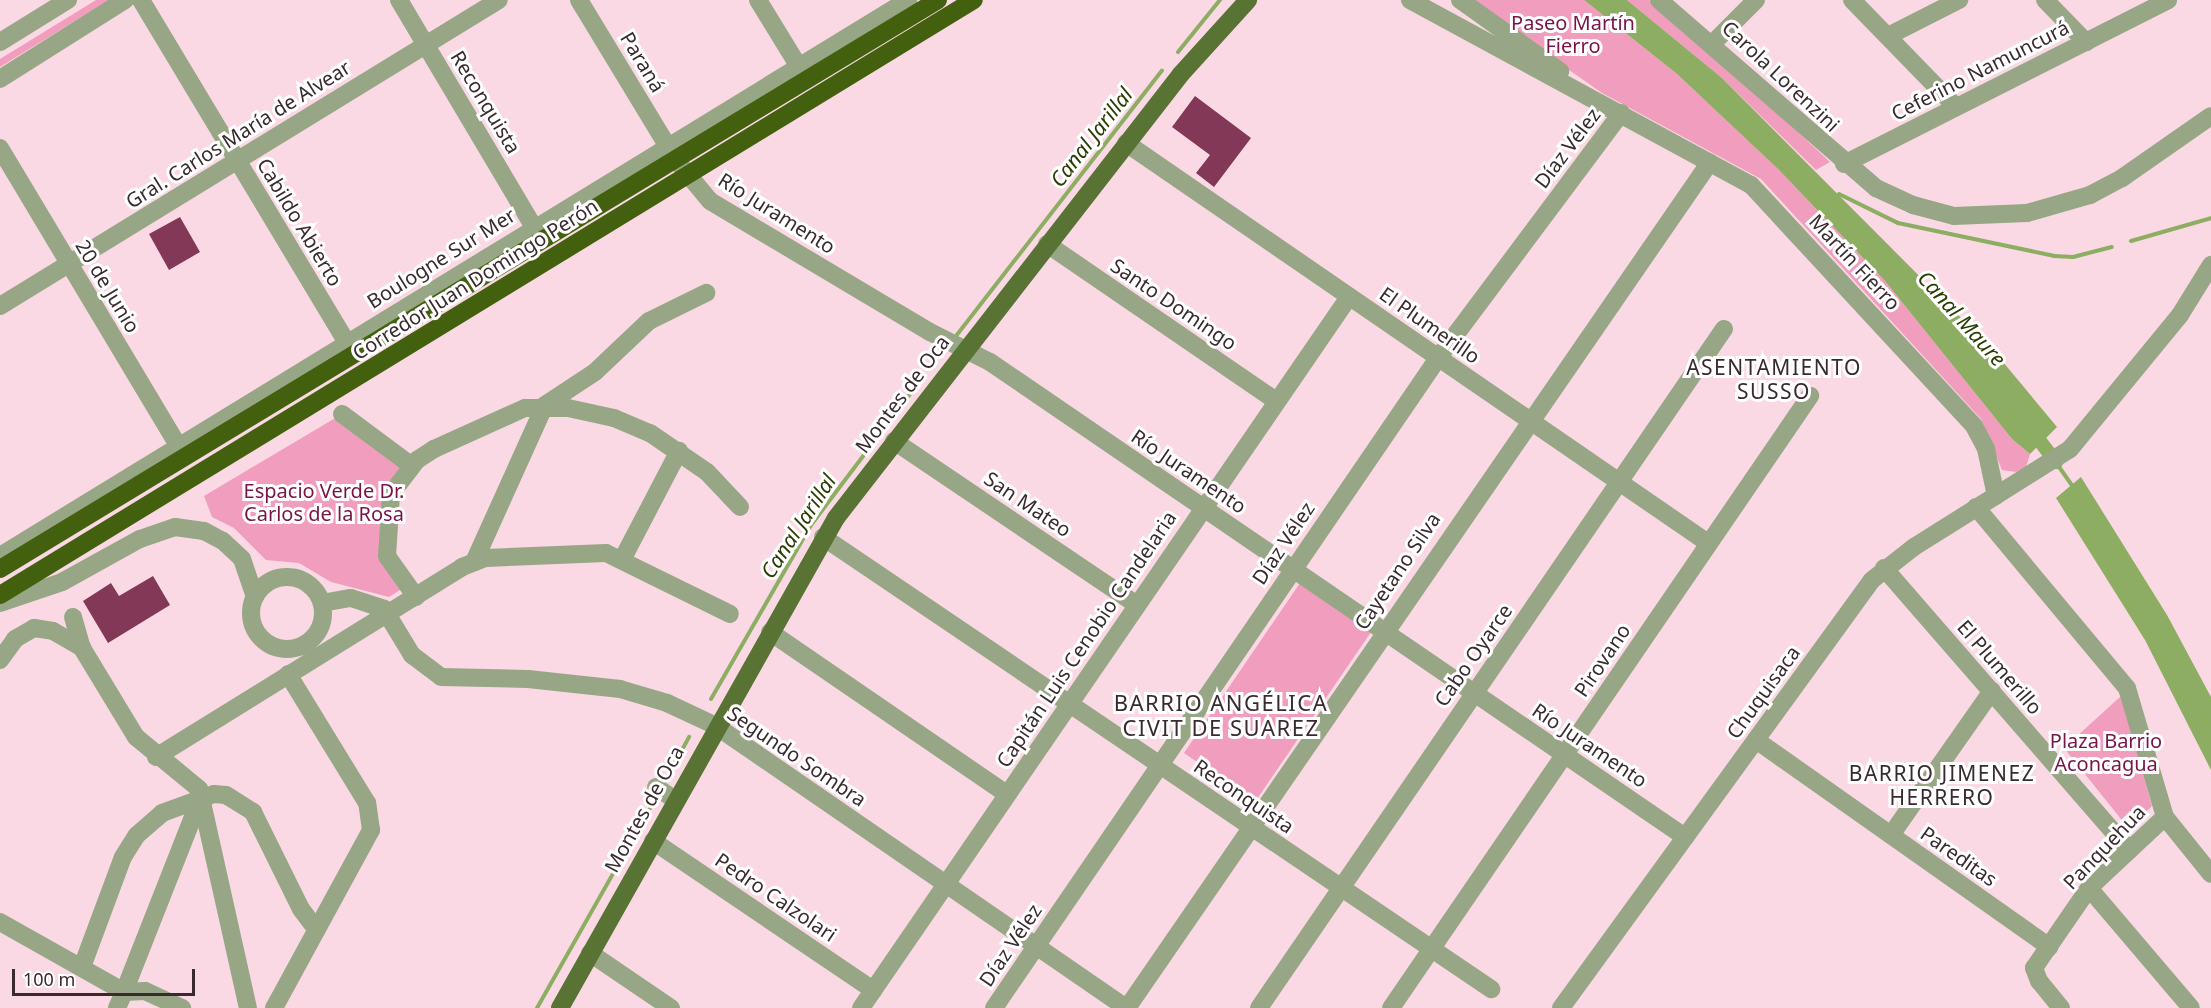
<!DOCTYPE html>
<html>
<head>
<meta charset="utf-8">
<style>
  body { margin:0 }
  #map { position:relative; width:2211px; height:1008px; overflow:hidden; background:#fad9e4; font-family:"Noto Sans",sans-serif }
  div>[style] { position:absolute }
  .green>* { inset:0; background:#f19ebe }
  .water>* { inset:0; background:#8dae62 }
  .stream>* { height:4px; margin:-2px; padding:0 2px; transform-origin:2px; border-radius:2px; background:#8dae62 }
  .canal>* { height:14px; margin:-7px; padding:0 7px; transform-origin:7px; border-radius:7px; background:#8dae62 }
  .building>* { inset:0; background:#833858 }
  .minor>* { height:18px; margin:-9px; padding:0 9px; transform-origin:9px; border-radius:9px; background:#97a786 }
  .minor>.ring { margin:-9px; padding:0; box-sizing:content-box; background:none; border:18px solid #97a786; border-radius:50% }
  .major>* { height:18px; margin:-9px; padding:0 9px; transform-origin:9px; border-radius:9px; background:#597335 }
  .highway>* { height:18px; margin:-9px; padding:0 9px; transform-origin:9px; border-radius:9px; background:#43600f }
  span { translate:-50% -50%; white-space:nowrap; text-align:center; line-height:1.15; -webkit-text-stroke:6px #fff; paint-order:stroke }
  .park-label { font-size:20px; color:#781447 }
  .street-label { font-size:20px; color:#392a2f }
  .water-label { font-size:21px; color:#293d03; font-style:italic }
  .neighbourhood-label { font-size:21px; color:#392a2f; letter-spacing:1.5px }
  .quarter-label { font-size:22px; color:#392a2f; letter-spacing:1.5px }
  .scale { position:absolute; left:12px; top:969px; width:183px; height:27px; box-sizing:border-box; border:3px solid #392a2f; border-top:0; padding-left:8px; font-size:18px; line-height:21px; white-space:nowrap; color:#392a2f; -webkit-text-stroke:4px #fff; paint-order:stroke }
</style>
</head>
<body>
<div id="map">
  <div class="green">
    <i style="clip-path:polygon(96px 0,109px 0,0 67px,0 59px)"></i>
    <i style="clip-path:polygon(1469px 0,1584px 0,1677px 74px,1779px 170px,1885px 281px,2012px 439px,2030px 454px,2026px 467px,2016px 472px,2002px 470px,1981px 419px,1761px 179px,1602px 93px)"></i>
    <i style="clip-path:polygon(1627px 0,1649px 0,1709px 49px,1830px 162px,1816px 170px,1722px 78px)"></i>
    <i style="clip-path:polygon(342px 414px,412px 466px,402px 477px,387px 556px,408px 585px,389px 597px,331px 582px,299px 563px,266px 560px,234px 528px,212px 517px,204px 496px)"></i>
    <i style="clip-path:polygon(1300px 583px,1371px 632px,1255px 802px,1184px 753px)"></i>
    <i style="clip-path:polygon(2121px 696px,2152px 806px,2129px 829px,2064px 748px)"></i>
  </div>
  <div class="water">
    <i style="clip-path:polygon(1584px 0,1627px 0,1722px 78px,1993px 350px,2057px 427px,2030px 454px,2012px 439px,1885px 281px,1779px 170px,1677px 74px)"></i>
    <i style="clip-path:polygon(2081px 477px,2167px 615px,2211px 697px,2211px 770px,2145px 640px,2056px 498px)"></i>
  </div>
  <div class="stream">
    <i style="left:1178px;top:52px;width:67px;rotate:-51.1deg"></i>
    <i style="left:1839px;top:194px;width:66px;rotate:26.2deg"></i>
    <i style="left:1898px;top:223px;width:159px;rotate:11.9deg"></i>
    <i style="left:2054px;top:256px;width:19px;rotate:3deg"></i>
    <i style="left:2073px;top:257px;width:40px;rotate:-14.4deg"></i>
    <i style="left:2131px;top:241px;width:83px;rotate:-16deg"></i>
    <i style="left:956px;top:336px;width:336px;rotate:-52.2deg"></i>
    <i style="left:2057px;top:464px;width:29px;rotate:55deg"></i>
    <i style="left:711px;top:699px;width:201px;rotate:-60.1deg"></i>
    <i style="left:811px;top:525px;width:186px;rotate:-52.9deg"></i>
    <i style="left:662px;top:787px;width:57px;rotate:-61.6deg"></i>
    <i style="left:537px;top:1008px;width:244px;rotate:-60.5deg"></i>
  </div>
  <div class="canal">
    <i style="left:2030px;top:428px;width:43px;rotate:52.6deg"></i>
  </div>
  <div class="building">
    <i style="clip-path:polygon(1195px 96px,1251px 138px,1214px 187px,1196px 173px,1210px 155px,1172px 127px)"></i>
    <i style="clip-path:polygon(180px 217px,200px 252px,169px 270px,149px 234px)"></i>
    <i style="clip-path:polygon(153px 576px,170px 605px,108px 643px,83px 601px,111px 583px,119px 596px)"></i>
  </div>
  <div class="minor">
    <i style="left:141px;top:0;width:400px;rotate:59deg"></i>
    <i style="left:399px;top:0;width:264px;rotate:59.3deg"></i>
    <i style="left:579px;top:0;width:187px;rotate:58.8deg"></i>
    <i style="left:676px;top:160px;width:53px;rotate:50.3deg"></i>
    <i style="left:710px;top:201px;width:256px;rotate:30.8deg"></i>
    <i style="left:930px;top:332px;width:67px;rotate:26.6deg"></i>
    <i style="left:990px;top:362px;width:842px;rotate:34.35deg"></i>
    <i style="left:758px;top:0;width:79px;rotate:58.5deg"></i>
    <i style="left:1410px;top:0;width:388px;rotate:28.5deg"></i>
    <i style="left:1751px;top:185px;width:328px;rotate:47.2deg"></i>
    <i style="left:1974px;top:426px;width:26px;rotate:62deg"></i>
    <i style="left:1986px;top:449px;width:48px;rotate:78deg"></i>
    <i style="left:1460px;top:0;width:123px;rotate:35.4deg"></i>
    <i style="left:1659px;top:0;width:287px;rotate:40.9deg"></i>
    <i style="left:1876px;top:188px;width:41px;rotate:24.7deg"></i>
    <i style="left:1913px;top:205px;width:42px;rotate:15deg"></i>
    <i style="left:1954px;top:216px;width:73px;rotate:-2.4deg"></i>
    <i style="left:2027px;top:213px;width:66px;rotate:-15.9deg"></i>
    <i style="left:2090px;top:195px;width:36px;rotate:-28deg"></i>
    <i style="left:2122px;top:178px;width:108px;rotate:-34.9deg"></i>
    <i style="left:1852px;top:0;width:149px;rotate:45.8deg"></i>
    <i style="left:2045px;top:0;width:59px;rotate:45.7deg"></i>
    <i style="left:1888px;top:36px;width:80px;rotate:-26.9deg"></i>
    <i style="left:0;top:42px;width:80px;rotate:-31.7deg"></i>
    <i style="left:1713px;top:43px;width:61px;rotate:-45deg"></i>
    <i style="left:0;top:79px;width:148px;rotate:-32.3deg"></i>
    <i style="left:1126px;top:143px;width:706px;rotate:34.5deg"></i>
    <i style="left:0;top:148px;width:347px;rotate:59.1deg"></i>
    <i style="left:1844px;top:164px;width:363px;rotate:-26.8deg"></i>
    <i style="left:1047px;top:244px;width:278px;rotate:34.4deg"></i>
    <i style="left:0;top:306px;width:585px;rotate:-31.52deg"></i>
    <i style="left:342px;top:414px;width:87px;rotate:36.6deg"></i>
    <i style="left:894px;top:441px;width:293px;rotate:34deg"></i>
    <i style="left:1976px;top:507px;width:236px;rotate:50.2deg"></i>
    <i style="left:2127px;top:688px;width:134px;rotate:73.6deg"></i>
    <i style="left:2165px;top:817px;width:73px;rotate:51.1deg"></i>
    <i style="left:823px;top:537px;width:807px;rotate:34.08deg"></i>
    <i style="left:0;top:556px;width:1065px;rotate:-31.48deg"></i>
    <i style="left:623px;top:558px;width:121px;rotate:-62.4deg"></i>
    <i style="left:474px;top:562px;width:172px;rotate:-65.7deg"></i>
    <i style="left:545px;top:405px;width:60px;rotate:-33.4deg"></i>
    <i style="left:595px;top:372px;width:74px;rotate:-43.4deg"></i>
    <i style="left:649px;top:321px;width:64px;rotate:-26.2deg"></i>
    <i style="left:1884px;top:568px;width:374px;rotate:49deg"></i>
    <i class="ring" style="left:251px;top:577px;width:54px;height:54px"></i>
    <i style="left:416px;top:597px;width:50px;rotate:-125.3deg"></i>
    <i style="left:387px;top:556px;width:62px;rotate:-86.3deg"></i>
    <i style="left:391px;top:494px;width:43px;rotate:-52.6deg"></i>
    <i style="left:417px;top:460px;width:20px;rotate:-33deg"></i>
    <i style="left:434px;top:449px;width:100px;rotate:-24.3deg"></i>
    <i style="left:525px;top:408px;width:43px"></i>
    <i style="left:568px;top:408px;width:47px;rotate:12.3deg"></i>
    <i style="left:614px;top:418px;width:39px;rotate:23deg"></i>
    <i style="left:650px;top:433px;width:69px;rotate:34.4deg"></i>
    <i style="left:707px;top:472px;width:48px;rotate:46.7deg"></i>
    <i style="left:0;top:603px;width:65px;rotate:-18.7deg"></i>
    <i style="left:62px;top:582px;width:89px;rotate:-28.9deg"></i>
    <i style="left:140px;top:539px;width:37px;rotate:-19deg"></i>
    <i style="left:175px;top:527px;width:29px;rotate:8deg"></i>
    <i style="left:204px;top:531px;width:21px;rotate:28deg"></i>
    <i style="left:223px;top:541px;width:26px;rotate:43deg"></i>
    <i style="left:242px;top:559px;width:40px;rotate:71.1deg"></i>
    <i style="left:322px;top:603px;width:29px;rotate:-10deg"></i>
    <i style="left:351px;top:598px;width:35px;rotate:18deg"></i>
    <i style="left:384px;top:609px;width:54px;rotate:58.7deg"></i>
    <i style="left:412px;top:655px;width:36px;rotate:37deg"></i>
    <i style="left:441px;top:677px;width:87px;rotate:1.3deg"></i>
    <i style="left:528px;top:679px;width:93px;rotate:6.2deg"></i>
    <i style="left:620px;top:689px;width:49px;rotate:16.6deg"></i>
    <i style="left:667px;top:703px;width:54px;rotate:25.1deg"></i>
    <i style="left:716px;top:726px;width:498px;rotate:34.5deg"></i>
    <i style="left:73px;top:617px;width:32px;rotate:74deg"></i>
    <i style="left:82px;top:648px;width:104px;rotate:58.8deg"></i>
    <i style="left:136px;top:737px;width:82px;rotate:39.5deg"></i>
    <i style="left:199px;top:789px;width:224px;rotate:77.4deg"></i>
    <i style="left:770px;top:632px;width:287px;rotate:34.4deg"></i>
    <i style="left:0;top:660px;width:26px;rotate:-54deg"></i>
    <i style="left:15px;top:639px;width:22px;rotate:-30deg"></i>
    <i style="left:34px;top:628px;width:19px;rotate:9deg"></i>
    <i style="left:53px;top:631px;width:34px;rotate:30deg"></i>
    <i style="left:1756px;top:740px;width:359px;rotate:35.2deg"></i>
    <i style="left:156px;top:757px;width:360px;rotate:-31.8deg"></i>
    <i style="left:462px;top:567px;width:26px;rotate:-21deg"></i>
    <i style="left:486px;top:558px;width:120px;rotate:-2.4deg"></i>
    <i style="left:606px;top:553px;width:138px;rotate:26.2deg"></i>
    <i style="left:656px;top:787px;width:23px;rotate:34deg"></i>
    <i style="left:1891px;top:835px;width:176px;rotate:-55deg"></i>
    <i style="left:653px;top:841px;width:266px;rotate:34.1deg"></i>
    <i style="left:2089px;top:888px;width:157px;rotate:49.6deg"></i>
    <i style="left:0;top:922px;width:142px;rotate:29.4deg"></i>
    <i style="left:124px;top:992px;width:210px;rotate:-68.5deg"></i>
    <i style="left:590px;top:953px;width:98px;rotate:34.2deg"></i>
    <i style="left:82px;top:967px;width:117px;rotate:-69.6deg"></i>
    <i style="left:123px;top:857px;width:26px;rotate:-58deg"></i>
    <i style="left:137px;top:835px;width:33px;rotate:-41deg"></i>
    <i style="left:162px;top:813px;width:55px;rotate:-20.1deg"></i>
    <i style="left:214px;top:794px;width:12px;rotate:5deg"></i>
    <i style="left:226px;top:795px;width:32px;rotate:32deg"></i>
    <i style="left:253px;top:812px;width:108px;rotate:63.7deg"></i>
    <i style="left:301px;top:909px;width:25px;rotate:53deg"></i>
    <i style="left:117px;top:1008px;width:17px;rotate:-66deg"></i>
    <i style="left:124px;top:992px;width:21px;rotate:-3deg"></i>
    <i style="left:145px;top:991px;width:41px;rotate:24.7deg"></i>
    <i style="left:274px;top:1008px;width:203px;rotate:-61.4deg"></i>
    <i style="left:371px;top:830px;width:27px;rotate:-98deg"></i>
    <i style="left:367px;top:803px;width:151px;rotate:-121.5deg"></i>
    <i style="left:861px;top:1008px;width:862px;rotate:-55.54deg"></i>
    <i style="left:994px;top:1008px;width:787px;rotate:-55.66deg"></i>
    <i style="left:1438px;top:358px;width:306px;rotate:-53.2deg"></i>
    <i style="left:1127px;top:1008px;width:1027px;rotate:-55.43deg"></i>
    <i style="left:1259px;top:1008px;width:823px;rotate:-55.6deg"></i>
    <i style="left:1391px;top:1008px;width:742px;rotate:-55.6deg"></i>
    <i style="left:1561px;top:1008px;width:529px;rotate:-54deg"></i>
    <i style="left:1872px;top:580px;width:53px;rotate:-38.2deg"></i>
    <i style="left:1914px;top:547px;width:184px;rotate:-32.1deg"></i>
    <i style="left:2070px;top:449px;width:173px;rotate:-50.6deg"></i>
    <i style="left:2180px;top:315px;width:59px;rotate:-58.2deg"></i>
    <i style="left:2061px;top:1008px;width:35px;rotate:-129deg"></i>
    <i style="left:2039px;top:981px;width:14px;rotate:-111deg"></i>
    <i style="left:2034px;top:968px;width:97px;rotate:-55.5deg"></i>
    <i style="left:2089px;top:888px;width:104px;rotate:-43.1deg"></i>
  </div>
  <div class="major">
    <i style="left:560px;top:1008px;width:562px;rotate:-60.61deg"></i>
    <i style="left:836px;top:518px;width:562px;rotate:-52.15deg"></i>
    <i style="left:1181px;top:74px;width:100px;rotate:-47.8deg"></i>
  </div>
  <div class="highway">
    <i style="left:0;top:569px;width:1097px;rotate:-31.24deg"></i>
    <i style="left:0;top:595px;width:1141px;rotate:-31.42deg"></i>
  </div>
  <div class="park-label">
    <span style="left:1573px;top:34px">Paseo Martín<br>Fierro</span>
    <span style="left:324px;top:502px">Espacio Verde Dr.<br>Carlos de la Rosa</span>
    <span style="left:2106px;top:752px">Plaza Barrio<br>Aconcagua</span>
  </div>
  <div class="street-label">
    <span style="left:643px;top:62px;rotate:59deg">Paraná</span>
    <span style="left:1980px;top:70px;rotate:-27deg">Ceferino Namuncurá</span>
    <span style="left:1781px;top:76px;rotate:43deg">Carola Lorenzini</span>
    <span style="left:486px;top:102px;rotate:59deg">Reconquista</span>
    <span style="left:238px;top:134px;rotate:-32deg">Gral. Carlos María de Alvear</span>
    <span style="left:1567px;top:148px;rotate:-53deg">Díaz Vélez</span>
    <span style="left:777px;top:213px;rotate:32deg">Río Juramento</span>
    <span style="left:300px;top:222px;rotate:59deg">Cabildo Abierto</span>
    <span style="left:441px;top:258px;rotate:-32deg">Boulogne Sur Mer</span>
    <span style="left:1855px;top:262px;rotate:47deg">Martín Fierro</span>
    <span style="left:475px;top:279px;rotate:-32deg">Corredor Juan Domingo Perón</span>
    <span style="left:108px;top:286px;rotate:59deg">20 de Junio</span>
    <span style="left:1174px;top:304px;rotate:34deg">Santo Domingo</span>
    <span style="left:1430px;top:325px;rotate:35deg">El Plumerillo</span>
    <span style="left:902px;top:394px;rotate:-53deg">Montes de Oca</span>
    <span style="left:1189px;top:471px;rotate:34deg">Río Juramento</span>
    <span style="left:1028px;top:504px;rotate:34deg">San Mateo</span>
    <span style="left:1283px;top:543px;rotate:-56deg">Díaz Vélez</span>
    <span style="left:1397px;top:571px;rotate:-56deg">Cayetano Silva</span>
    <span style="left:1086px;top:639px;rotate:-56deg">Capitán Luis Cenobio Candelaria</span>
    <span style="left:1473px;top:655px;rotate:-55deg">Cabo Oyarce</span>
    <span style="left:1602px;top:660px;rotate:-56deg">Pirovano</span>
    <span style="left:2000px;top:667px;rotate:49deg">El Plumerillo</span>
    <span style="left:1763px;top:692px;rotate:-54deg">Chuquisaca</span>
    <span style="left:1590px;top:745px;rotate:34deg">Río Juramento</span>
    <span style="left:797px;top:756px;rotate:34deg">Segundo Sombra</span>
    <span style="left:1244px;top:796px;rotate:34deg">Reconquista</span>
    <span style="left:644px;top:809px;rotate:-61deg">Montes de Oca</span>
    <span style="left:2104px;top:847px;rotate:-46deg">Panquehua</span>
    <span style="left:1959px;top:856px;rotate:35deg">Pareditas</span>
    <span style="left:776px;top:897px;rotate:34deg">Pedro Calzolari</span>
    <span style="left:1010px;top:945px;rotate:-56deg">Díaz Vélez</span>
  </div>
  <div class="water-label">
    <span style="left:1091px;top:137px;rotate:-52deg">Canal Jarillal</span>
    <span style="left:1962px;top:318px;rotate:48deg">Canal Maure</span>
    <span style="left:798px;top:526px;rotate:-57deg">Canal Jarillal</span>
  </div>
  <div class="neighbourhood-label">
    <span style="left:1774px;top:379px">ASENTAMIENTO<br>SUSSO</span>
    <span style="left:1942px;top:785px">BARRIO JIMENEZ<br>HERRERO</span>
  </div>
  <div class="quarter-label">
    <span style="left:1221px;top:715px">BARRIO ANGÉLICA<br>CIVIT DE SUAREZ</span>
  </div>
  <div class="scale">100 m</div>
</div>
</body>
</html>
